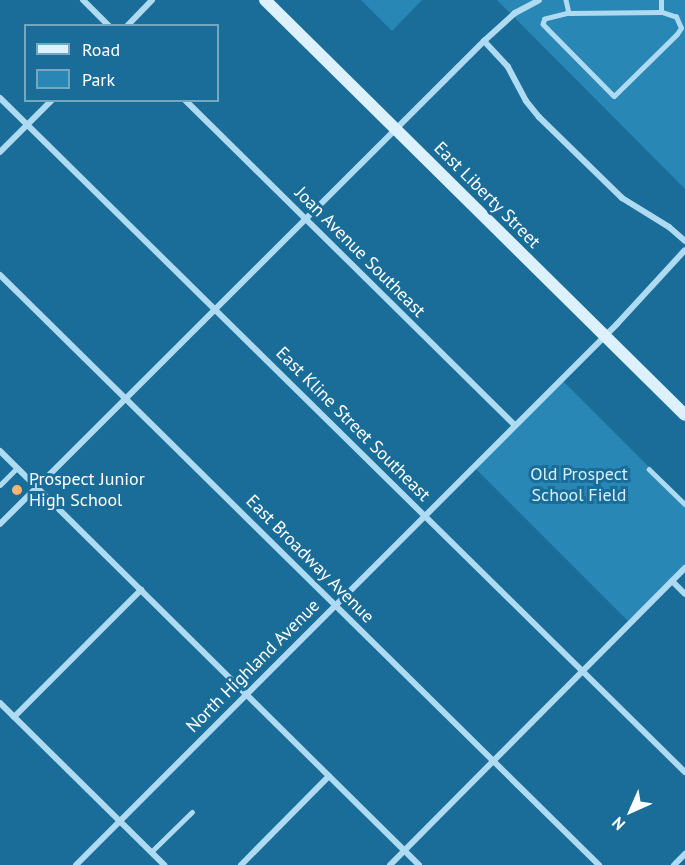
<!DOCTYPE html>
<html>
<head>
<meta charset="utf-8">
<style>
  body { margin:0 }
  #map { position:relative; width:685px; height:865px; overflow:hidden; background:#196d98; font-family:"PT Sans",sans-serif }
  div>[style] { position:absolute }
  .green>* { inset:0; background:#2987b5 }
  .lane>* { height:4.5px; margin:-2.25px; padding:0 2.25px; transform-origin:2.25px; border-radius:2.25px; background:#aedbf1 }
  .street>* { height:6px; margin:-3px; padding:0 3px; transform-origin:3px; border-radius:3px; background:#aedbf1 }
  .secondary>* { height:12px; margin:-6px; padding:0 6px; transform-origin:6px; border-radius:6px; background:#dcf1fc }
  .dots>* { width:16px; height:16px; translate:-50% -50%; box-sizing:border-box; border:3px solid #196d98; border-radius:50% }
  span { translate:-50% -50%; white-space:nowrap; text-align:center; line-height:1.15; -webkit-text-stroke:6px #196d98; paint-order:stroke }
  .street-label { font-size:18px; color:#fff }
  .park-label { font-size:18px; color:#d5effc }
  .poi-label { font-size:18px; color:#fff }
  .left { translate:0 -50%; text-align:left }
  .legend { position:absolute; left:24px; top:24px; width:195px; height:78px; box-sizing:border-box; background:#196d98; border:2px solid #75a7c1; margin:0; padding:8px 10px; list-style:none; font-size:18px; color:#fff }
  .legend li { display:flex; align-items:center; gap:12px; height:30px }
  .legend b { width:30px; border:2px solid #75a7c1 }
  .north { position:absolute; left:601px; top:781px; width:60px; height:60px; -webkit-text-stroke:4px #196d98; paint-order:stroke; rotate:225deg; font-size:16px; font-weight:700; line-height:24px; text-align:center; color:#fff }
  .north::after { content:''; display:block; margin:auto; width:21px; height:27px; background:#fff; clip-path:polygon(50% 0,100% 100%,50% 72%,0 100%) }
</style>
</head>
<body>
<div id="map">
  <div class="green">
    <i style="clip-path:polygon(361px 0,422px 0,392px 31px)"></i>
    <i style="clip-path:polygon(497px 0,685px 0,685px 189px,512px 15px)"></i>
    <i style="clip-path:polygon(561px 379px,685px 503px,685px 568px,630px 623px,474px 467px)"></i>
  </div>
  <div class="lane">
    <i style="left:566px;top:0;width:13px;rotate:77deg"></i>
    <i style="left:569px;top:13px;width:25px;rotate:166deg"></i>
    <i style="left:545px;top:19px;width:5px;rotate:112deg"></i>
    <i style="left:543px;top:24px;width:101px;rotate:45.4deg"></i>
    <i style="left:614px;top:96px;width:88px;rotate:-44.5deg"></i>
    <i style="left:677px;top:34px;width:7px;rotate:-56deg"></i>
    <i style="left:681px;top:28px;width:12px;rotate:-114deg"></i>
    <i style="left:676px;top:17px;width:16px;rotate:-162deg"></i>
    <i style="left:661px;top:12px;width:12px;rotate:-90deg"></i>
    <i style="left:569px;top:13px;width:92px;rotate:-0.6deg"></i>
    <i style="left:649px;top:469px;width:50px;rotate:44.2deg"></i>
    <i style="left:0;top:485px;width:24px;rotate:-45deg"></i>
    <i style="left:151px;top:852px;width:57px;rotate:-44.3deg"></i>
  </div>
  <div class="street">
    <i style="left:83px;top:0;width:37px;rotate:45deg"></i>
    <i style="left:127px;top:26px;width:36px;rotate:-46deg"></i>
    <i style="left:484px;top:41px;width:35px;rotate:47deg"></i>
    <i style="left:508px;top:67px;width:38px;rotate:62deg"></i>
    <i style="left:526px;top:101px;width:21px;rotate:51deg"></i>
    <i style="left:539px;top:117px;width:116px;rotate:44.3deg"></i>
    <i style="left:622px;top:198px;width:55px;rotate:31.7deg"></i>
    <i style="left:669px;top:227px;width:21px;rotate:41deg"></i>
    <i style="left:0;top:98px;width:961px;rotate:44.54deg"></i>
    <i style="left:185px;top:100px;width:463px;rotate:44.6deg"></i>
    <i style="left:0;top:152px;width:74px;rotate:-45deg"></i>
    <i style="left:0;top:275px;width:841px;rotate:44.57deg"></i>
    <i style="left:0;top:451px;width:589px;rotate:44.66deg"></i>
    <i style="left:0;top:524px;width:684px;rotate:-44.94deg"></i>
    <i style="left:484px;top:41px;width:42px;rotate:-42.1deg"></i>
    <i style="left:515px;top:13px;width:27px;rotate:-28deg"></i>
    <i style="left:672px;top:581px;width:18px;rotate:45deg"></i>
    <i style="left:0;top:703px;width:231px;rotate:44.6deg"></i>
    <i style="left:14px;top:717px;width:180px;rotate:-45deg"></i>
    <i style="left:76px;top:865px;width:765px;rotate:-45deg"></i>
    <i style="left:617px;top:324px;width:100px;rotate:-47.4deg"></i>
    <i style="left:241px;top:865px;width:125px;rotate:-45.3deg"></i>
    <i style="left:390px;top:865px;width:419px;rotate:-45.2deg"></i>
    <i style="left:674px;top:865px;width:16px;rotate:-45deg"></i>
  </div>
  <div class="secondary">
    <i style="left:265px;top:0;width:590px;rotate:44.66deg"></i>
  </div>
  <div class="dots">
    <i style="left:17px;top:490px;background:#ffb56e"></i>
  </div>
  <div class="street-label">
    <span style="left:487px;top:195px;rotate:45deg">East Liberty Street</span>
    <span style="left:360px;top:252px;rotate:45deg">Joan Avenue Southeast</span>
    <span style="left:353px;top:424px;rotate:45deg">East Kline Street Southeast</span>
    <span style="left:310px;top:559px;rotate:45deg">East Broadway Avenue</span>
    <span style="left:253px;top:666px;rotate:-45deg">North Highland Avenue</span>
  </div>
  <div class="park-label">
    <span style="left:579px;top:485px">Old Prospect<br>School Field</span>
  </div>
  <div class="poi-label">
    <span class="left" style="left:29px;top:490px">Prospect Junior<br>High School</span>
  </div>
  <ul class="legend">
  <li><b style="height:8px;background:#dcf1fc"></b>Road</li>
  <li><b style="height:16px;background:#2987b5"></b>Park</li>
  </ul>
  <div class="north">N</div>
</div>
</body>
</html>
